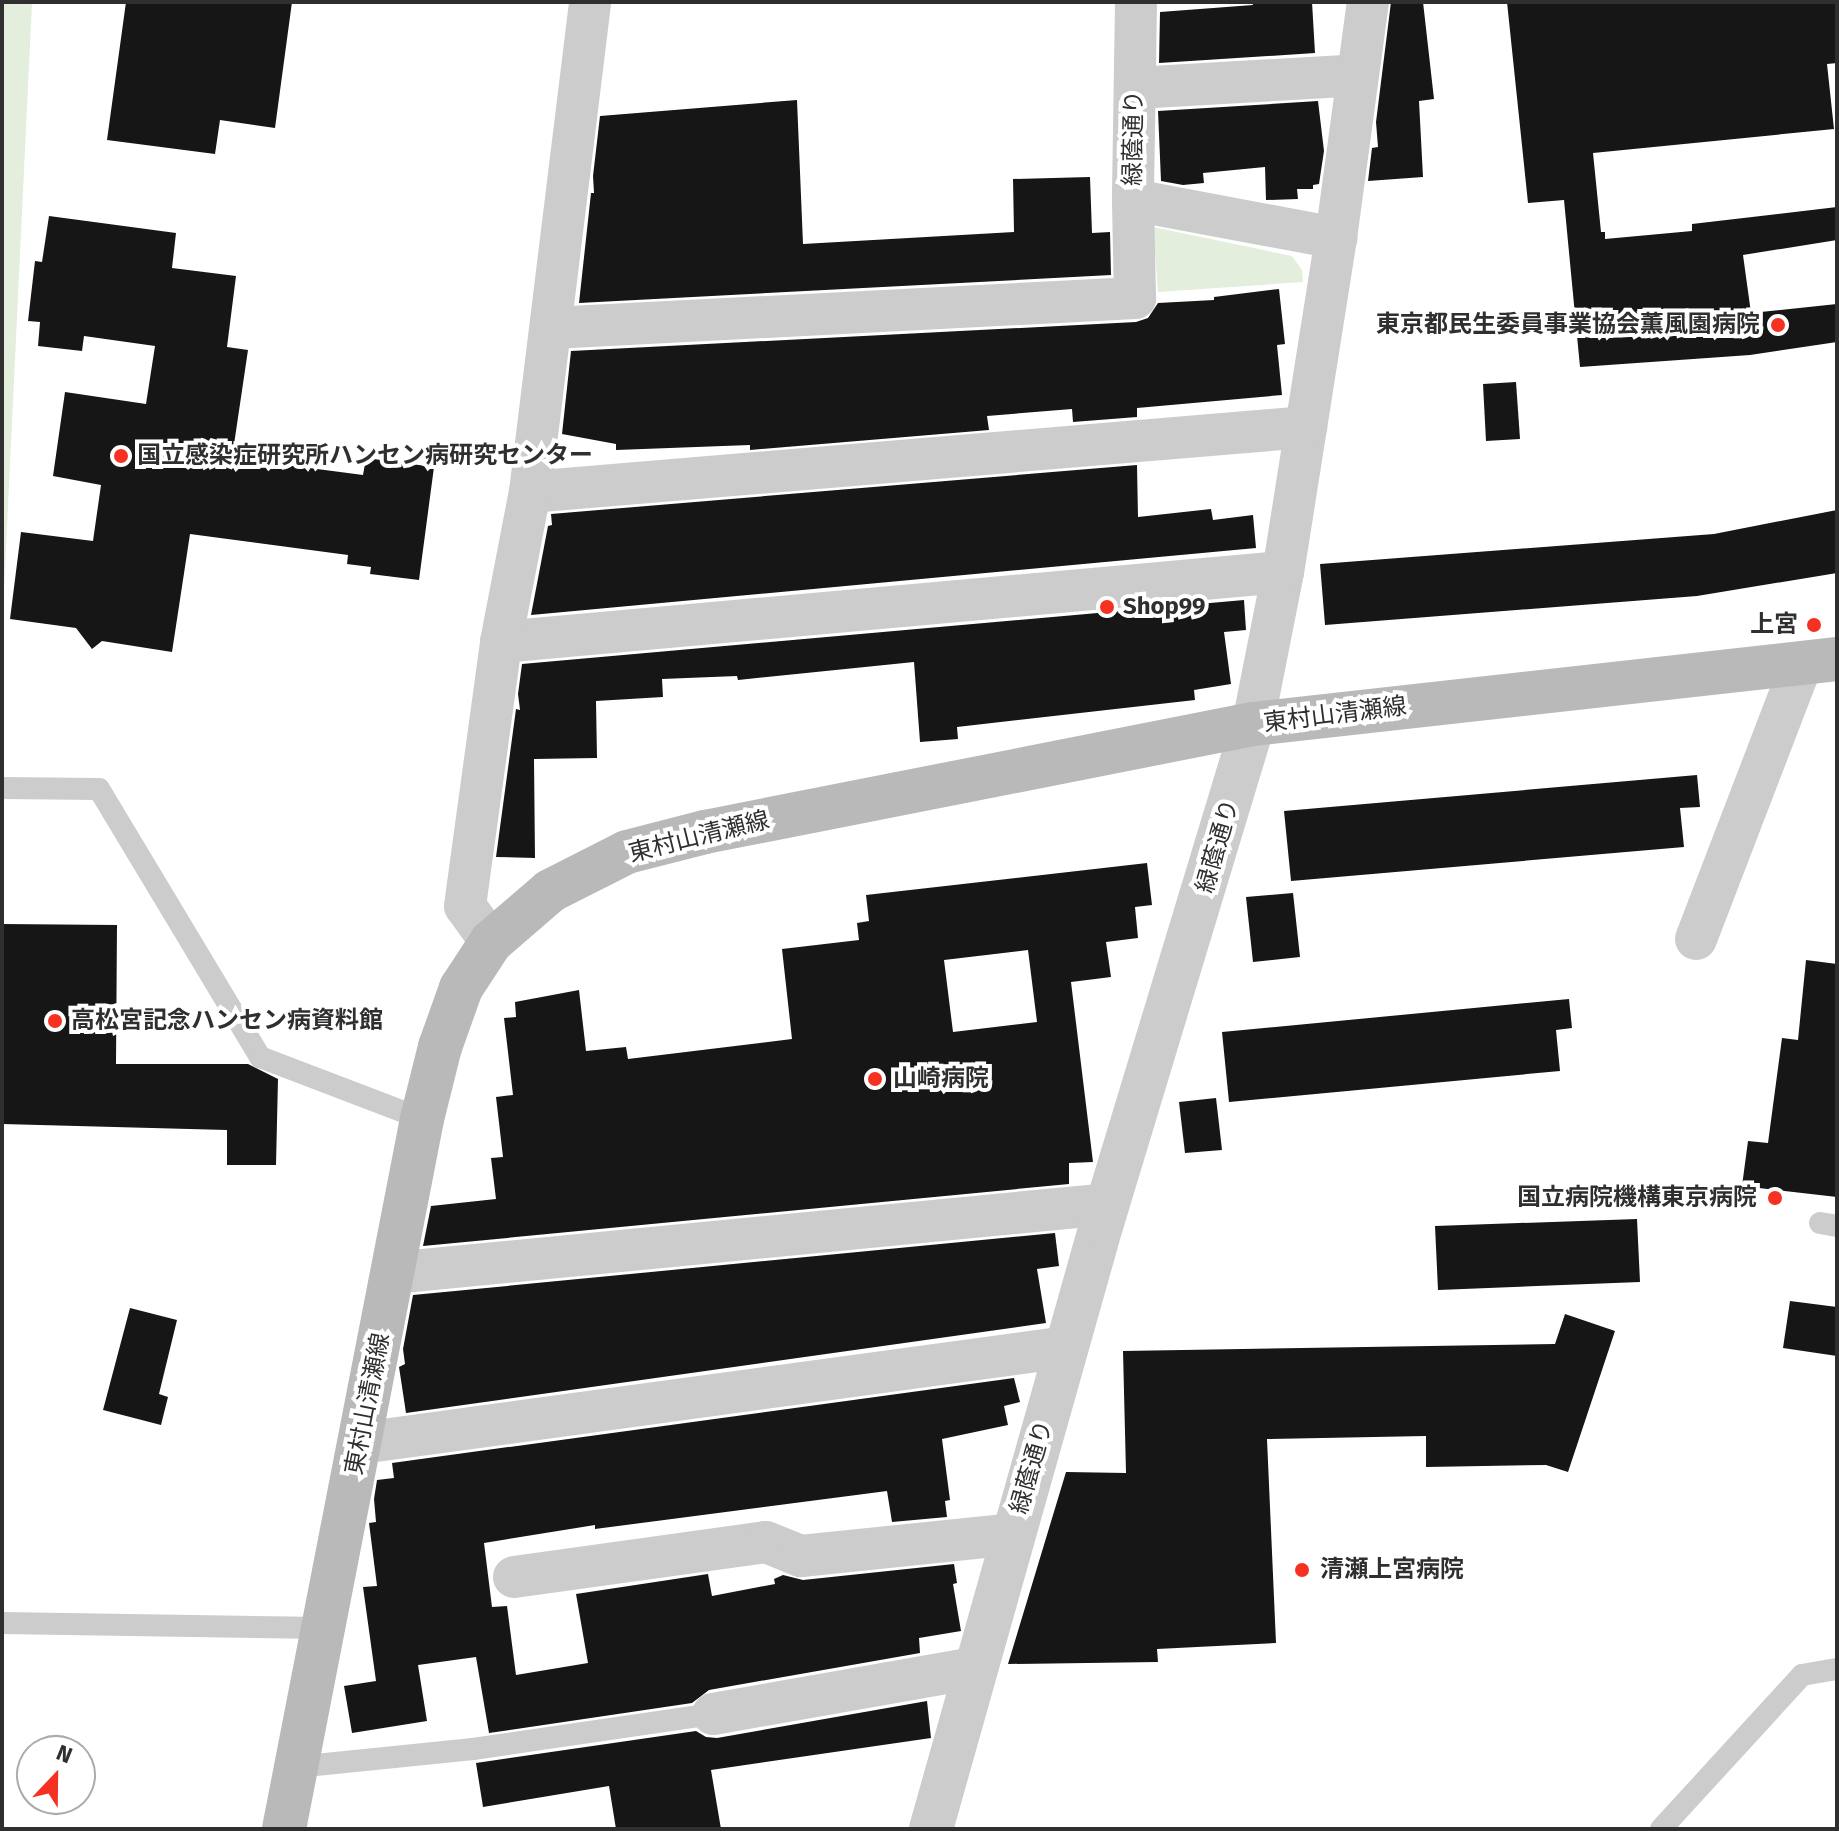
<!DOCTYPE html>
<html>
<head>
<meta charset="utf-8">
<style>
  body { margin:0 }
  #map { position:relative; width:1839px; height:1831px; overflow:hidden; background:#fff; font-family:"Fira Sans","Noto Sans JP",sans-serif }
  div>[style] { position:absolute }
  .green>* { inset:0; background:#e3eedc }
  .building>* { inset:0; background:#161616 }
  .service>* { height:22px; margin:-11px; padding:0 11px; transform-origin:11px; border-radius:11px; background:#ccc }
  .minor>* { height:42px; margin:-21px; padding:0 21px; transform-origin:21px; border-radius:21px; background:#ccc }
  .tertiary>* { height:44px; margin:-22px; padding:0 22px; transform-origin:22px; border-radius:22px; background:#ccc }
  .secondary>* { height:44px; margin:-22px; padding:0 22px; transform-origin:22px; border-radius:22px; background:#b9b9b9 }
  .dots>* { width:22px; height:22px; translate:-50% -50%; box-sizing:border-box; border:4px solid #fff; border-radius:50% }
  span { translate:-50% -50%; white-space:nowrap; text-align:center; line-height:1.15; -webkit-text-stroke:8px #fff; paint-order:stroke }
  .street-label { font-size:24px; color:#2f2f2f }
  .poi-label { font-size:24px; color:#2f2f2f; font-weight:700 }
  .right { translate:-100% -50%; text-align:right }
  .left { translate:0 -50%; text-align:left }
  .frame { position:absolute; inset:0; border:4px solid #2f2f2f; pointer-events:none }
  .north { position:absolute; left:16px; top:1735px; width:80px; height:80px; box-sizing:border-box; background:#fff; border:2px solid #acacac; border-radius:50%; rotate:22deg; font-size:22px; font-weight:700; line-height:32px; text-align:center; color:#2f2f2f }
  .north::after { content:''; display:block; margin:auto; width:28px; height:36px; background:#f53122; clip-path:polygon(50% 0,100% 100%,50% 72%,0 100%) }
</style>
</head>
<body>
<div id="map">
  <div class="green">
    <i style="clip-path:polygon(2px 2px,32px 2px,2px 632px)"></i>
    <i style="clip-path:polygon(1153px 227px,1292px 256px,1302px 270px,1303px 282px,1158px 292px)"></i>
  </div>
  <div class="building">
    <i style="clip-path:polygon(126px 2px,292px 2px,275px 128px,220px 120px,215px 154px,107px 140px)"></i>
    <i style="clip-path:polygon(1252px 2px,1312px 2px,1315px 53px,1159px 63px,1160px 12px,1253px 5px)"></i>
    <i style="clip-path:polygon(1391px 2px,1423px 2px,1434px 99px,1419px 101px,1423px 177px,1368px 181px,1372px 148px,1378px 147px,1376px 122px)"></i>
    <i style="clip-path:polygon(1507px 2px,1837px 2px,1837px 63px,1827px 64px,1834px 129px,1593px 153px,1601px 232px,1605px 232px,1605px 239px,1692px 231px,1692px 224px,1837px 207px,1837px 240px,1743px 255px,1751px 313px,1837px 304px,1837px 342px,1750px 355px,1580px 367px,1564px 200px,1528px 203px)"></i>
    <i style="clip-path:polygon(797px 100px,803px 244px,1014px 232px,1013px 179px,1090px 177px,1092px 233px,1110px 232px,1111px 275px,579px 303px,591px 193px,594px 193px,593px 176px,600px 116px)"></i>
    <i style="clip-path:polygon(1318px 101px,1324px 151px,1319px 184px,1313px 185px,1313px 189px,1297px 189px,1298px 199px,1266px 200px,1265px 167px,1203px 173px,1204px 183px,1183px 185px,1161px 181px,1158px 111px)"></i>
    <i style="clip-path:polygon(49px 216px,176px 233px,172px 268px,236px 276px,227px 347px,248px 350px,232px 458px,363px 475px,366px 458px,434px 467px,419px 580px,370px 574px,371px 567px,347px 564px,348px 555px,190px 534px,172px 652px,102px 641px,92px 649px,76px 628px,10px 619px,21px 532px,93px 541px,101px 485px,53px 476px,65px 392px,146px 404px,155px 346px,84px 336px,82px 351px,38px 346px,40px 322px,28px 321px,35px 261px,42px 262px)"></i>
    <i style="clip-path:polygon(1279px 289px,1285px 344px,1277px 345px,1282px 395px,1137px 408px,1137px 417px,1073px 422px,1072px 409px,987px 416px,989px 430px,750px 450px,750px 445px,616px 450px,616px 444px,562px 434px,571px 351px,1136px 322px,1148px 318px,1158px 303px,1214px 300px,1214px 297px)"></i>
    <i style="clip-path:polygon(1516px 382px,1520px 439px,1486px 441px,1483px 384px)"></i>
    <i style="clip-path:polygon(1137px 465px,1138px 517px,1211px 509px,1213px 520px,1253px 515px,1256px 548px,531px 615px,548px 526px,552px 525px,551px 514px)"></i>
    <i style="clip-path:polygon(1837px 510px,1837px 573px,1697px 596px,1325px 625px,1320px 564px,1714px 534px)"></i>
    <i style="clip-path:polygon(1244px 600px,1246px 630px,1224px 632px,1231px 684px,1194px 690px,1195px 700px,957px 727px,958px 739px,920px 742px,914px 662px,738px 680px,737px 676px,662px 679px,663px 697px,596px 701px,597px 758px,534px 759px,535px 858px,496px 857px,516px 709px,520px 710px,518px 694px,522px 664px)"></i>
    <i style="clip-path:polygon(1697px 775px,1700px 807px,1680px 808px,1684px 847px,1291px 881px,1284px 811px)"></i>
    <i style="clip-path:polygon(evenodd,1147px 863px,1152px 905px,1135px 907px,1138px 938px,1106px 942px,1111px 977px,1071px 982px,1093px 1162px,1069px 1163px,1069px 1184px,423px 1246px,431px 1206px,496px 1199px,491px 1158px,503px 1157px,496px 1097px,513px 1095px,504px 1018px,516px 1017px,515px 1002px,579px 990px,586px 1051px,626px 1047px,628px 1059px,792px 1039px,782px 949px,859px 940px,857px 923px,869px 921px,866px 895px,1147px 863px,1028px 950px,1037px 1022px,953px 1032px,944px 960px,1028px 950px)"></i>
    <i style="clip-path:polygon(1293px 893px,1300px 957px,1253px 962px,1246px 897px)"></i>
    <i style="clip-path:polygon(2px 924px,117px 925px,116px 1064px,248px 1064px,278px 1079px,276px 1165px,227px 1165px,227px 1130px,2px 1124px)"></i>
    <i style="clip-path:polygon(1806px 960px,1837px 964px,1837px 1197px,1742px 1186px,1748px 1141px,1768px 1143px,1782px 1038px,1798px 1040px)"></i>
    <i style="clip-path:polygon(1569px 999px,1572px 1028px,1556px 1030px,1560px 1071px,1229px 1102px,1222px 1032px)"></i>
    <i style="clip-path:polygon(1216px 1098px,1222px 1150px,1185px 1153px,1179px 1102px)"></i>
    <i style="clip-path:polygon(1637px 1219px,1640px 1282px,1438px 1290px,1435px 1226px)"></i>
    <i style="clip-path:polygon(1055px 1233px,1059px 1266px,1037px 1269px,1046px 1323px,406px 1413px,399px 1367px,405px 1364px,403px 1349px,413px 1295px)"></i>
    <i style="clip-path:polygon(1790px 1301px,1837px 1307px,1837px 1356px,1783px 1348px)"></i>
    <i style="clip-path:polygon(130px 1308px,177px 1320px,159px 1394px,168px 1397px,161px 1425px,103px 1410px)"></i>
    <i style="clip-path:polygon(1565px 1314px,1615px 1331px,1568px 1472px,1546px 1465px,1426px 1467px,1426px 1436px,1267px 1439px,1276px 1643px,1157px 1649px,1158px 1662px,1008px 1664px,1066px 1472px,1126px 1473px,1123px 1351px,1555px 1344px)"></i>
    <i style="clip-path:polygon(1014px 1378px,1020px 1402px,1004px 1406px,1008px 1425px,942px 1439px,950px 1500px,945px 1501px,947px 1517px,892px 1522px,887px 1491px,595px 1529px,595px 1525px,484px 1543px,492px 1607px,507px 1606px,516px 1675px,588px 1663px,576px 1594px,708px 1574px,712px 1596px,775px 1584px,774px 1579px,783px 1575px,803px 1580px,954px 1564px,957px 1583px,953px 1584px,961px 1631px,919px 1638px,920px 1653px,709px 1690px,692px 1703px,489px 1733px,476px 1657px,418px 1665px,427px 1721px,352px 1733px,344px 1686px,376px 1681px,363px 1587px,377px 1586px,369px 1523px,376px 1522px,374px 1499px,377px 1480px,394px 1478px,392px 1463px)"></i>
    <i style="clip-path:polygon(927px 1701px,931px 1738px,711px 1770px,721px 1829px,616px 1829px,609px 1786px,483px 1807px,476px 1763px,696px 1731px,706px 1737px,717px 1738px)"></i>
  </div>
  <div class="service">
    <i style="left:2px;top:788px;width:97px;rotate:0.6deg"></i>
    <i style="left:99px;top:789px;width:313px;rotate:59deg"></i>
    <i style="left:260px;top:1057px;width:173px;rotate:20.9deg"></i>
    <i style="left:1820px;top:1223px;width:17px;rotate:10deg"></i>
    <i style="left:2px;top:1623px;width:323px;rotate:0.9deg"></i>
    <i style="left:296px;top:1767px;width:178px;rotate:-5.8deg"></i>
    <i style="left:473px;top:1749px;width:243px;rotate:-8.3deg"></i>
    <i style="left:1661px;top:1829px;width:209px;rotate:-47.5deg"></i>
    <i style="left:1802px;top:1675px;width:36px;rotate:-10deg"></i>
  </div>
  <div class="minor">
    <i style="left:1136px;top:2px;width:198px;rotate:90.9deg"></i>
    <i style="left:1133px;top:200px;width:207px;rotate:10.6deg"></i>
    <i style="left:1336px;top:238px;width:338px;rotate:99deg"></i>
    <i style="left:1283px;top:572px;width:155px;rotate:101.2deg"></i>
    <i style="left:1135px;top:88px;width:223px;rotate:-3.3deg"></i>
    <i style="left:1336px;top:238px;width:238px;rotate:-82.3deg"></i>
    <i style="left:551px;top:328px;width:585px;rotate:-2.94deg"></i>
    <i style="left:1135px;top:298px;width:98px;rotate:-91.2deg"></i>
    <i style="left:530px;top:492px;width:779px;rotate:-4.79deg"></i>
    <i style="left:501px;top:642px;width:785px;rotate:-5.12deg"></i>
    <i style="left:1696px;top:939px;width:293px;rotate:-69deg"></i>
    <i style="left:491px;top:942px;width:44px;rotate:-125.8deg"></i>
    <i style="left:465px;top:906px;width:266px;rotate:-82.2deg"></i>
    <i style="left:501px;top:642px;width:153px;rotate:-79.1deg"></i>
    <i style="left:530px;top:492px;width:494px;rotate:-83deg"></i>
    <i style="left:392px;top:1273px;width:719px;rotate:-5.5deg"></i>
    <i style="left:361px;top:1443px;width:712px;rotate:-7.75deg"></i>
    <i style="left:514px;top:1577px;width:254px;rotate:-7.9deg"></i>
    <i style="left:766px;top:1542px;width:38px;rotate:22deg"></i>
    <i style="left:801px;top:1556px;width:213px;rotate:-5.9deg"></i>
    <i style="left:713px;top:1714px;width:265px;rotate:-10deg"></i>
  </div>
  <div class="tertiary">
    <i style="left:931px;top:1829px;width:627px;rotate:-74.26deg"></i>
    <i style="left:1101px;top:1226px;width:525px;rotate:-73.15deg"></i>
  </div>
  <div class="secondary">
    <i style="left:284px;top:1829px;width:723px;rotate:-79deg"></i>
    <i style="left:422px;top:1119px;width:74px;rotate:-76deg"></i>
    <i style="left:440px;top:1047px;width:63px;rotate:-70.4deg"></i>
    <i style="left:461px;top:988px;width:55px;rotate:-56.9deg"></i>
    <i style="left:491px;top:942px;width:78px;rotate:-40.8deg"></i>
    <i style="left:550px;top:891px;width:86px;rotate:-26.9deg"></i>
    <i style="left:627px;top:852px;width:81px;rotate:-14.4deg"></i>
    <i style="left:705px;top:832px;width:559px;rotate:-11.15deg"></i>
    <i style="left:1253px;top:724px;width:588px;rotate:-6.35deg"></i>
  </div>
  <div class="dots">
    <i style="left:1778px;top:325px;background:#f53122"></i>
    <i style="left:121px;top:456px;background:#f53122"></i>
    <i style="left:1107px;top:607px;background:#f53122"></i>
    <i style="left:1814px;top:625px;background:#f53122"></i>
    <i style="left:55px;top:1021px;background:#f53122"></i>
    <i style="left:875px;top:1079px;background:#f53122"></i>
    <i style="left:1775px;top:1198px;background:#f53122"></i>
    <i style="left:1302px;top:1570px;background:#f53122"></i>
  </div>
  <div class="street-label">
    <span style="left:1134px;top:138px;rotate:-89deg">緑蔭通り</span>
    <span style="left:1335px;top:715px;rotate:-7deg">東村山清瀬線</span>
    <span style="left:699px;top:837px;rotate:-14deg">東村山清瀬線</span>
    <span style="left:1218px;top:846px;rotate:-74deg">緑蔭通り</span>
    <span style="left:368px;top:1404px;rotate:-79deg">東村山清瀬線</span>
    <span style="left:1032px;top:1467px;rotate:-74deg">緑蔭通り</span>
  </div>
  <div class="poi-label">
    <span class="right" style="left:1760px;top:325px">東京都民生委員事業協会薫風園病院</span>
    <span class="left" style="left:137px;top:456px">国立感染症研究所ハンセン病研究センター</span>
    <span class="left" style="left:1123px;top:607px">Shop99</span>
    <span class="right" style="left:1798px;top:625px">上宮</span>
    <span class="left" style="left:71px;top:1021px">高松宮記念ハンセン病資料館</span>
    <span class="left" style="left:893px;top:1079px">山崎病院</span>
    <span class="right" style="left:1757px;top:1198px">国立病院機構東京病院</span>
    <span class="left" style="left:1320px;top:1570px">清瀬上宮病院</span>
  </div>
  <div class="frame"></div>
  <div class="north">N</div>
</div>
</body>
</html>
